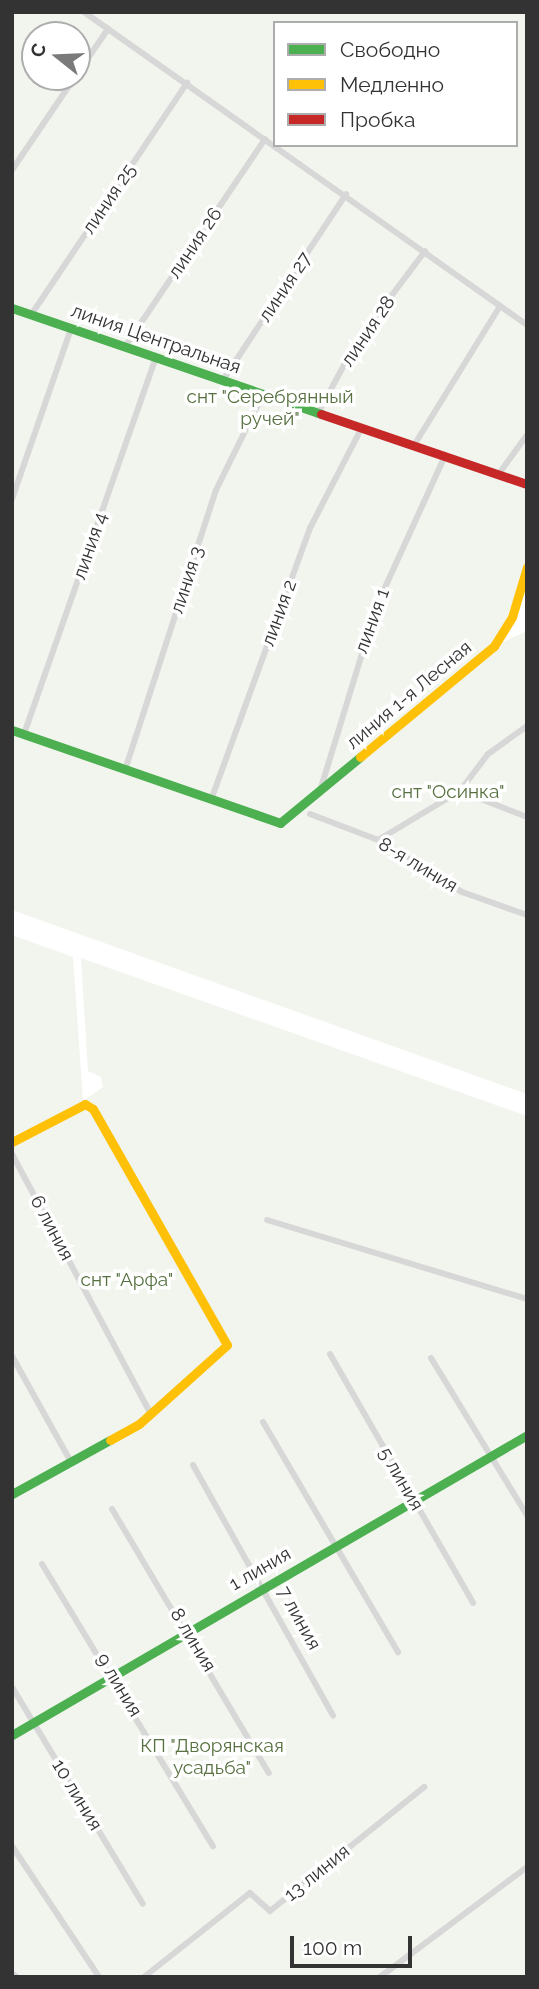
<!DOCTYPE html>
<html>
<head>
<meta charset="utf-8">
<style>
  body { margin:0 }
  #map { position:relative; width:539px; height:1989px; overflow:hidden; background:#fff; font-family:Raleway,sans-serif }
  div>[style] { position:absolute }
  .green>* { inset:0; background:#f1f5ed }
  .street>* { height:6px; margin:-3px; padding:0 3px; transform-origin:3px; border-radius:3px; background:#d7d7d7 }
  .fast>* { height:9px; margin:-4.5px; padding:0 4.5px; transform-origin:4.5px; border-radius:4.5px; background:#4caf50 }
  .slow>* { height:9px; margin:-4.5px; padding:0 4.5px; transform-origin:4.5px; border-radius:4.5px; background:#ffc107 }
  .jam>* { height:9px; margin:-4.5px; padding:0 4.5px; transform-origin:4.5px; border-radius:4.5px; background:#c62828 }
  span { translate:-50% -50%; white-space:nowrap; text-align:center; line-height:1.15; -webkit-text-stroke:7px #fff; paint-order:stroke }
  .street-label { font-size:19px; color:#333 }
  .park-label { font-size:19px; color:#56703f }
  .frame { position:absolute; inset:0; border:14px solid #333; pointer-events:none }
  .legend { position:absolute; left:273px; top:21px; width:245px; height:126px; box-sizing:border-box; background:#fff; border:2px solid #adadad; margin:0; padding:9px 12px; list-style:none; font-size:21px; color:#333 }
  .legend li { display:flex; align-items:center; gap:14px; height:35px }
  .legend b { width:35px; border:2px solid #adadad }
  .north { position:absolute; left:21px; top:21px; width:70px; height:70px; box-sizing:border-box; background:#fff; border:2px solid #adadad; border-radius:50%; rotate:288deg; font-size:19px; font-weight:700; line-height:28px; text-align:center; color:#333 }
  .north::after { content:''; display:block; margin:auto; width:24px; height:32px; background:#7a7a7a; clip-path:polygon(50% 0,100% 100%,50% 72%,0 100%) }
  .scale { position:absolute; left:290px; top:1936px; width:122px; height:32px; box-sizing:border-box; border:4px solid #333; border-top:0; padding-left:9px; font-size:21px; line-height:24px; white-space:nowrap; color:#333; -webkit-text-stroke:5px #fff; paint-order:stroke }
</style>
</head>
<body>
<div id="map">
  <div class="green">
    <i style="clip-path:polygon(evenodd,12px 12px,527px 12px,527px 567px,496px 645px,527px 631px,527px 1094px,12px 910px,12px 12px,275px 23px,516px 23px,516px 145px,275px 145px,275px 23px,12px 12px,35px 35px,77px 35px,77px 77px,35px 77px,35px 35px)"></i>
    <i style="clip-path:polygon(12px 935px,73px 957px,83px 1101px,103px 1087px,101px 1077px,88px 1071px,81px 958px,527px 1116px,527px 1977px,12px 1977px)"></i>
  </div>
  <div class="street">
    <i style="left:84px;top:12px;width:542px;rotate:35.24deg"></i>
    <i style="left:77px;top:74px;width:55px;rotate:-55.4deg"></i>
    <i style="left:12px;top:170px;width:112px;rotate:-55.9deg"></i>
    <i style="left:31px;top:315px;width:280px;rotate:-56.1deg"></i>
    <i style="left:124px;top:348px;width:252px;rotate:-56deg"></i>
    <i style="left:223px;top:380px;width:223px;rotate:-56.5deg"></i>
    <i style="left:317px;top:415px;width:82px;rotate:-61.6deg"></i>
    <i style="left:356px;top:343px;width:115px;rotate:-53.1deg"></i>
    <i style="left:413px;top:447px;width:166px;rotate:-58.3deg"></i>
    <i style="left:498px;top:475px;width:49px;rotate:-54.1deg"></i>
    <i style="left:12px;top:499px;width:180px;rotate:-70.9deg"></i>
    <i style="left:24px;top:734px;width:399px;rotate:-70.7deg"></i>
    <i style="left:125px;top:770px;width:294px;rotate:-72deg"></i>
    <i style="left:216px;top:490px;width:106px;rotate:-63.7deg"></i>
    <i style="left:320px;top:791px;width:195px;rotate:-73deg"></i>
    <i style="left:377px;top:605px;width:164px;rotate:-65.5deg"></i>
    <i style="left:460px;top:791px;width:72px;rotate:21.2deg"></i>
    <i style="left:211px;top:800px;width:289px;rotate:-70deg"></i>
    <i style="left:310px;top:528px;width:109px;rotate:-62.7deg"></i>
    <i style="left:310px;top:814px;width:73px;rotate:20.9deg"></i>
    <i style="left:378px;top:840px;width:99px;rotate:31.8deg"></i>
    <i style="left:462px;top:892px;width:69px;rotate:19.5deg"></i>
    <i style="left:378px;top:840px;width:96px;rotate:-30.9deg"></i>
    <i style="left:460px;top:791px;width:46px;rotate:-52.9deg"></i>
    <i style="left:488px;top:754px;width:48px;rotate:-35.7deg"></i>
    <i style="left:12px;top:1154px;width:293px;rotate:61.9deg"></i>
    <i style="left:267px;top:1220px;width:272px;rotate:16.9deg"></i>
    <i style="left:330px;top:1354px;width:287px;rotate:60.1deg"></i>
    <i style="left:12px;top:1356px;width:121px;rotate:60.9deg"></i>
    <i style="left:431px;top:1358px;width:184px;rotate:58.6deg"></i>
    <i style="left:263px;top:1422px;width:267px;rotate:59.6deg"></i>
    <i style="left:193px;top:1465px;width:287px;rotate:60.8deg"></i>
    <i style="left:112px;top:1509px;width:307px;rotate:59.3deg"></i>
    <i style="left:42px;top:1564px;width:330px;rotate:58.8deg"></i>
    <i style="left:12px;top:1687px;width:253px;rotate:58.9deg"></i>
    <i style="left:12px;top:1846px;width:157px;rotate:56.4deg"></i>
    <i style="left:12px;top:1973px;width:6px;rotate:39deg"></i>
    <i style="left:144px;top:1977px;width:135px;rotate:-38.4deg"></i>
    <i style="left:250px;top:1893px;width:27px;rotate:42deg"></i>
    <i style="left:270px;top:1911px;width:198px;rotate:-38.8deg"></i>
    <i style="left:380px;top:1977px;width:184px;rotate:-36.8deg"></i>
  </div>
  <div class="fast">
    <i style="left:12px;top:308px;width:327px;rotate:18.9deg"></i>
    <i style="left:12px;top:730px;width:284px;rotate:19.1deg"></i>
    <i style="left:280px;top:823px;width:104px;rotate:-39.5deg"></i>
    <i style="left:12px;top:1494px;width:112px;rotate:-28.9deg"></i>
    <i style="left:12px;top:1735px;width:596px;rotate:-30.22deg"></i>
  </div>
  <div class="slow">
    <i style="left:360px;top:757px;width:174px;rotate:-39.6deg"></i>
    <i style="left:494px;top:646px;width:34px;rotate:-58deg"></i>
    <i style="left:512px;top:617px;width:52px;rotate:-73.3deg"></i>
    <i style="left:12px;top:1142px;width:82px;rotate:-27.5deg"></i>
    <i style="left:85px;top:1104px;width:9px;rotate:32deg"></i>
    <i style="left:93px;top:1109px;width:271px;rotate:60.4deg"></i>
    <i style="left:227px;top:1345px;width:118px;rotate:138.1deg"></i>
    <i style="left:139px;top:1424px;width:33px;rotate:151deg"></i>
  </div>
  <div class="jam">
    <i style="left:321px;top:414px;width:218px;rotate:18.8deg"></i>
  </div>
  <div class="street-label">
    <span style="left:109px;top:199px;rotate:-56deg">линия 25</span>
    <span style="left:195px;top:243px;rotate:-56deg">линия 26</span>
    <span style="left:285px;top:287px;rotate:-56deg">линия 27</span>
    <span style="left:368px;top:331px;rotate:-56deg">линия 28</span>
    <span style="left:156px;top:339px;rotate:19deg">линия Центральная</span>
    <span style="left:90px;top:546px;rotate:-71deg">линия 4</span>
    <span style="left:187px;top:580px;rotate:-72deg">линия 3</span>
    <span style="left:279px;top:613px;rotate:-70deg">линия 2</span>
    <span style="left:372px;top:621px;rotate:-70deg">линия 1</span>
    <span style="left:409px;top:695px;rotate:-40deg">линия 1-я Лесная</span>
    <span style="left:418px;top:865px;rotate:31deg">8-я линия</span>
    <span style="left:52px;top:1228px;rotate:62deg">6 линия</span>
    <span style="left:401px;top:1479px;rotate:60deg">5 линия</span>
    <span style="left:260px;top:1569px;rotate:-30deg">1 линия</span>
    <span style="left:299px;top:1618px;rotate:61deg">7 линия</span>
    <span style="left:193px;top:1640px;rotate:59deg">8 линия</span>
    <span style="left:119px;top:1685px;rotate:59deg">9 линия</span>
    <span style="left:77px;top:1795px;rotate:59deg">10 линия</span>
    <span style="left:317px;top:1873px;rotate:-39deg">13 линия</span>
  </div>
  <div class="park-label">
    <span style="left:270px;top:408px">снт "Серебрянный<br>ручей"</span>
    <span style="left:448px;top:792px">снт "Осинка"</span>
    <span style="left:127px;top:1280px">снт "Арфа"</span>
    <span style="left:212px;top:1757px">КП "Дворянская<br>усадьба"</span>
  </div>
  <div class="frame"></div>
  <ul class="legend">
  <li><b style="height:9px;background:#4caf50"></b>Свободно</li>
  <li><b style="height:9px;background:#ffc107"></b>Медленно</li>
  <li><b style="height:9px;background:#c62828"></b>Пробка</li>
  </ul>
  <div class="north">С</div>
  <div class="scale">100 m</div>
</div>
</body>
</html>
